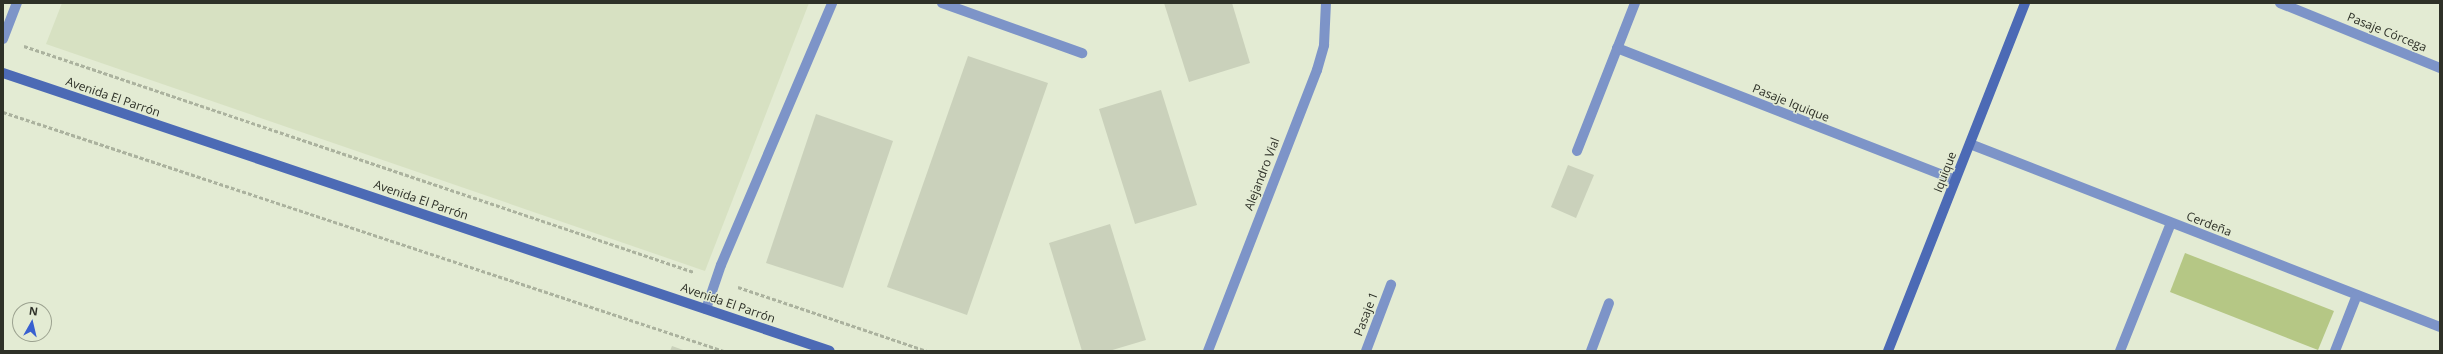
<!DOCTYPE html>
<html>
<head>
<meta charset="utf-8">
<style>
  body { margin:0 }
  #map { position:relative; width:2443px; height:354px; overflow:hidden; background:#e3ebd3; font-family:"Open Sans",sans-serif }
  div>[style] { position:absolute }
  .built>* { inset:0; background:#d7e1c2 }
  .green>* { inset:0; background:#b5c785 }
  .building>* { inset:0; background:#cad1bb }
  .path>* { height:2.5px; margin-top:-1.25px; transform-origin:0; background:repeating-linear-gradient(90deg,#abb29e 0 4px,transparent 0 6px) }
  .lane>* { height:10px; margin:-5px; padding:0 5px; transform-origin:5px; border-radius:5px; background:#7d94c8 }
  .street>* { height:10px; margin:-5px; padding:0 5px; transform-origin:5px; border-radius:5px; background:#7d94c8 }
  .secondary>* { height:10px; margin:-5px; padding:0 5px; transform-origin:5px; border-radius:5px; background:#4c6ab5 }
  span { translate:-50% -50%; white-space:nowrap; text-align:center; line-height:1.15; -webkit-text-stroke:3px #e3ebd3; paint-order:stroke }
  .street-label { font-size:12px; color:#2e3128 }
  .frame { position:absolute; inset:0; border:4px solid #2e3128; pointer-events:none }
  .north { position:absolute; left:12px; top:302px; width:40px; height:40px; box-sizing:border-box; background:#e3ebd3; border:1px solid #9ba18f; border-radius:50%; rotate:8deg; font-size:11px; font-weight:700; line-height:16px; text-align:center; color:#2e3128 }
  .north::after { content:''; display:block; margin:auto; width:14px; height:18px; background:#3860d0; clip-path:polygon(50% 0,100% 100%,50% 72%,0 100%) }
</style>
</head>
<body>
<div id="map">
  <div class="built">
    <i style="clip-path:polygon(62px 3px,809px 3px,705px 271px,46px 44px)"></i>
  </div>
  <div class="green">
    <i style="clip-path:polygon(2185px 253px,2334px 311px,2318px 350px,2170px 292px)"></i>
  </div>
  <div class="building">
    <i style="clip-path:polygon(1164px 3px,1232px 3px,1250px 63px,1189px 82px)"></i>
    <i style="clip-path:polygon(968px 56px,1048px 83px,967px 315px,887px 287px)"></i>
    <i style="clip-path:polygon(1161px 90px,1197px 205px,1135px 224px,1099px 109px)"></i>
    <i style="clip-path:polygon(816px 114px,893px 141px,843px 288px,766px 263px)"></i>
    <i style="clip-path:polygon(1568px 165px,1594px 175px,1576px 218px,1551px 207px)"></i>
    <i style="clip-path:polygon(1110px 224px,1146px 340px,1109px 351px,1082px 351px,1049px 243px)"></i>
    <i style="clip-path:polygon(672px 346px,686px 351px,670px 351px)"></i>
  </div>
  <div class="path">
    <i style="left:24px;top:46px;width:707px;rotate:18.64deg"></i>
    <i style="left:3px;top:112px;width:760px;rotate:18.34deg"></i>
    <i style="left:738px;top:287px;width:200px;rotate:18.7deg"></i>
  </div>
  <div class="lane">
    <i style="left:942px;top:3px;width:149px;rotate:19.7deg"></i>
    <i style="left:706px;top:309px;width:46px;rotate:-71.2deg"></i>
    <i style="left:721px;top:265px;width:285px;rotate:-67deg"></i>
  </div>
  <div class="street">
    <i style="left:2280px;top:3px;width:173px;rotate:22.1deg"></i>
    <i style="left:3px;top:39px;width:39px;rotate:-69deg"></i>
    <i style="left:1617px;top:48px;width:363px;rotate:21.3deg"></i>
    <i style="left:1970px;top:144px;width:504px;rotate:21.27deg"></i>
    <i style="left:1577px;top:151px;width:159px;rotate:-68.6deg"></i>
    <i style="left:1208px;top:351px;width:301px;rotate:-68.8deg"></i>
    <i style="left:1317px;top:70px;width:26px;rotate:-74deg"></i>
    <i style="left:1324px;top:45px;width:42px;rotate:-87.3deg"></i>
    <i style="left:1366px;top:351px;width:71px;rotate:-69.3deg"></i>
    <i style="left:1591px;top:351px;width:51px;rotate:-69.4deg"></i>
    <i style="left:2120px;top:351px;width:138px;rotate:-68.3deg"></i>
    <i style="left:2335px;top:351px;width:60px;rotate:-68.6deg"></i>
  </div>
  <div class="secondary">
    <i style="left:3px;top:73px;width:872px;rotate:18.58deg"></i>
    <i style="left:1888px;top:351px;width:374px;rotate:-68.5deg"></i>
  </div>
  <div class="street-label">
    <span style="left:2387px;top:32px;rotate:22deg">Pasaje Córcega</span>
    <span style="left:113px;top:97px;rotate:19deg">Avenida El Parrón</span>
    <span style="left:1791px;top:103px;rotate:22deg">Pasaje Iquique</span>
    <span style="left:1945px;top:172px;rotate:-69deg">Iquique</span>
    <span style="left:1262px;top:174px;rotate:-69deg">Alejandro Vial</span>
    <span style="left:421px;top:200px;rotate:19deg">Avenida El Parrón</span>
    <span style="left:2209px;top:224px;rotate:21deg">Cerdeña</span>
    <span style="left:728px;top:303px;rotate:19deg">Avenida El Parrón</span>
    <span style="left:1366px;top:314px;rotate:-69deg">Pasaje 1</span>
  </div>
  <div class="frame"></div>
  <div class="north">N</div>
</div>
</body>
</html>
